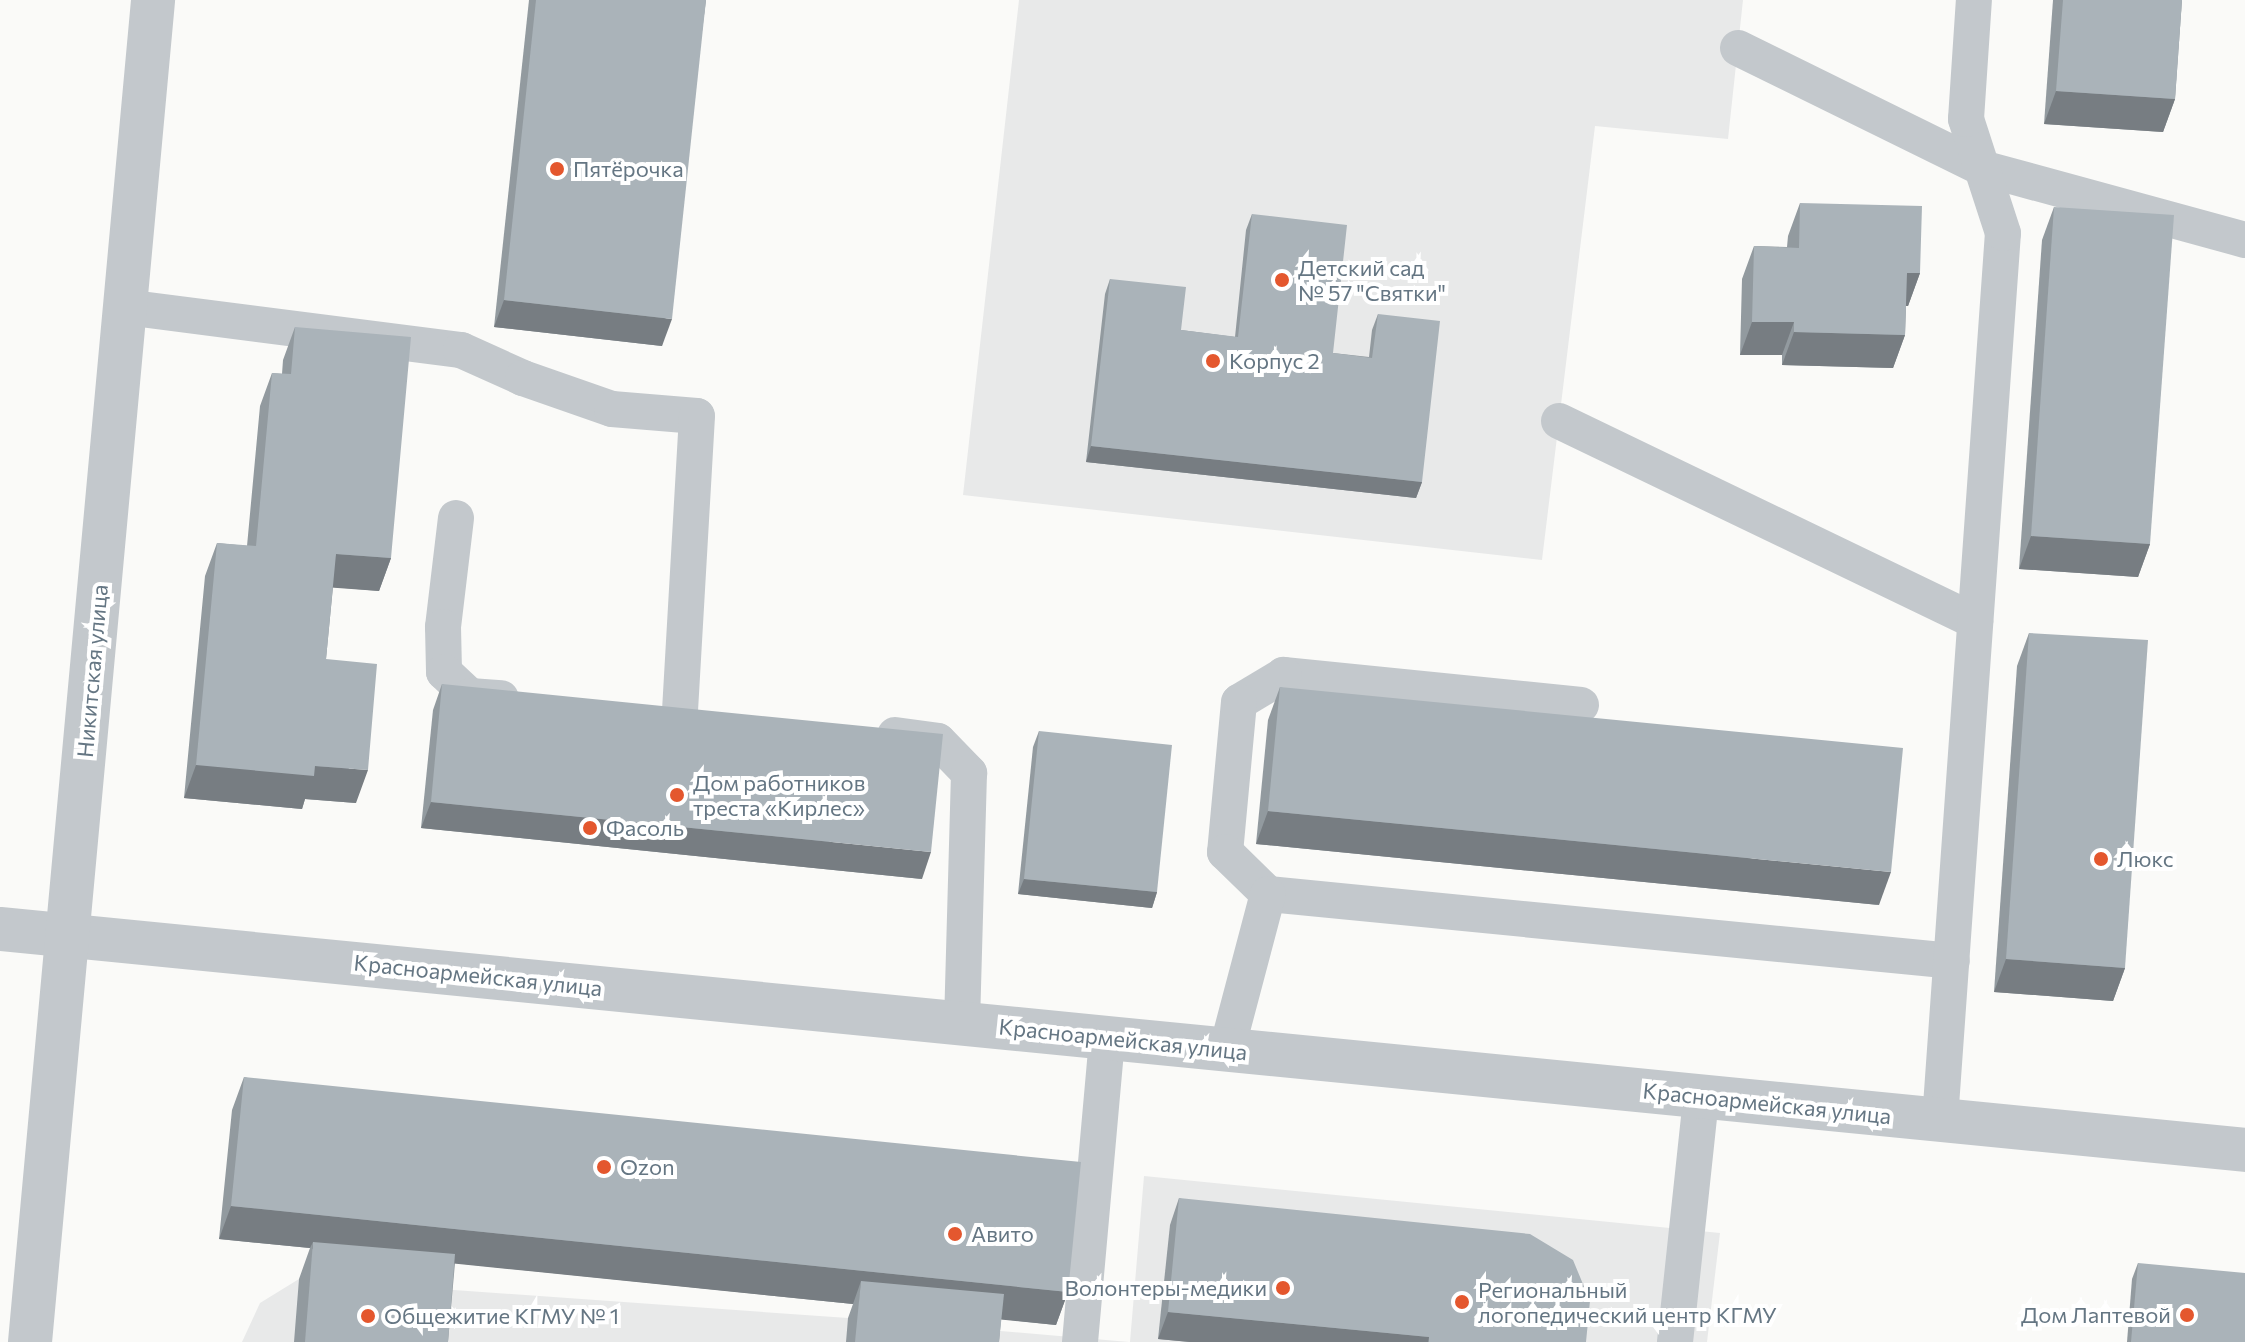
<!DOCTYPE html>
<html>
<head>
<meta charset="utf-8">
<style>
  body { margin:0 }
  #map { position:relative; width:2245px; height:1342px; overflow:hidden; background:#fafaf8; font-family:Commissioner,sans-serif }
  div>[style] { position:absolute }
  .built>* { inset:0; background:#e8e9e9 }
  .service>* { height:36px; margin:-18px; padding:0 18px; transform-origin:18px; border-radius:18px; background:#c3c8cc }
  .minor>* { height:44px; margin:-22px; padding:0 22px; transform-origin:22px; border-radius:22px; background:#c3c8cc }
  .wall>* { inset:0; background:#929a9f }
  .shaded-wall>* { inset:0; background:#777d82 }
  .building>* { inset:0; background:#aab3b9 }
  .dots>* { width:22px; height:22px; translate:-50% -50%; box-sizing:border-box; border:4px solid #fff; border-radius:50% }
  span { translate:-50% -50%; white-space:nowrap; text-align:center; line-height:1.15; -webkit-text-stroke:8px #fff; paint-order:stroke }
  .poi-label { font-size:22px; color:#657683 }
  .left { translate:0 -50%; text-align:left }
  .right { translate:-100% -50%; text-align:right }
  .street-label { font-size:22px; color:#657683 }
</style>
</head>
<body>
<div id="map">
  <div class="built">
    <i style="clip-path:polygon(1019px 0,1743px 0,1728px 139px,1595px 126px,1542px 560px,963px 495px)"></i>
    <i style="clip-path:polygon(1144px 1176px,1720px 1233px,1707px 1342px,1130px 1342px)"></i>
    <i style="clip-path:polygon(299px 1279px,848px 1318px,1129px 1342px,242px 1342px,260px 1303px)"></i>
  </div>
  <div class="service">
    <i style="left:1738px;top:48px;width:272px;rotate:26.2deg"></i>
    <i style="left:1982px;top:168px;width:273px;rotate:15.3deg"></i>
    <i style="left:125px;top:307px;width:339px;rotate:7.3deg"></i>
    <i style="left:461px;top:350px;width:68px;rotate:24.3deg"></i>
    <i style="left:523px;top:378px;width:94px;rotate:19.2deg"></i>
    <i style="left:612px;top:409px;width:85px;rotate:4.7deg"></i>
    <i style="left:697px;top:416px;width:298px;rotate:93.3deg"></i>
    <i style="left:1559px;top:421px;width:462px;rotate:25.7deg"></i>
    <i style="left:456px;top:518px;width:110px;rotate:96.8deg"></i>
    <i style="left:443px;top:627px;width:45px;rotate:88.7deg"></i>
    <i style="left:444px;top:672px;width:35px;rotate:43deg"></i>
    <i style="left:470px;top:696px;width:31px;rotate:4deg"></i>
    <i style="left:1581px;top:705px;width:299px;rotate:-174.2deg"></i>
    <i style="left:1284px;top:675px;width:52px;rotate:149deg"></i>
    <i style="left:1239px;top:702px;width:151px;rotate:95.3deg"></i>
    <i style="left:1225px;top:852px;width:60px;rotate:44.3deg"></i>
    <i style="left:1268px;top:894px;width:687px;rotate:5.59deg"></i>
    <i style="left:895px;top:735px;width:43px;rotate:7.9deg"></i>
    <i style="left:938px;top:741px;width:45px;rotate:45.9deg"></i>
    <i style="left:969px;top:773px;width:250px;rotate:91.6deg"></i>
    <i style="left:1227px;top:1049px;width:160px;rotate:-75.2deg"></i>
    <i style="left:1940px;top:1120px;width:889px;rotate:-85.94deg"></i>
    <i style="left:2003px;top:233px;width:120px;rotate:-108deg"></i>
    <i style="left:1966px;top:119px;width:119px;rotate:-86.2deg"></i>
    <i style="left:1080px;top:1342px;width:306px;rotate:-84.9deg"></i>
    <i style="left:1675px;top:1342px;width:246px;rotate:-83.9deg"></i>
  </div>
  <div class="minor">
    <i style="left:0;top:929px;width:2256px;rotate:5.62deg"></i>
    <i style="left:30px;top:1342px;width:1348px;rotate:-84.76deg"></i>
  </div>
  <div class="wall">
    <i style="clip-path:polygon(529px 0,706px 0,662px 346px,494px 327px)"></i>
    <i style="clip-path:polygon(2053px 0,2182px 0,2175px 99px,2163px 132px,2044px 124px)"></i>
    <i style="clip-path:polygon(1800px 203px,1920px 273px,1908px 306px,1906px 306px,1905px 335px,1893px 368px,1782px 365px,1782px 355px,1740px 355px,1742px 279px,1754px 246px,1787px 247px,1788px 236px)"></i>
    <i style="clip-path:polygon(2054px 207px,2150px 544px,2138px 577px,2019px 569px,2042px 240px)"></i>
    <i style="clip-path:polygon(1252px 214px,1333px 353px,1369px 357px,1372px 330px,1378px 314px,1422px 482px,1416px 498px,1086px 462px,1105px 294px,1110px 279px,1181px 330px,1235px 337px,1246px 230px)"></i>
    <i style="clip-path:polygon(295px 327px,391px 558px,379px 591px,333px 587px,326px 659px,356px 803px,305px 799px,302px 809px,184px 798px,205px 576px,217px 543px,247px 546px,260px 406px,272px 373px,282px 374px,283px 360px)"></i>
    <i style="clip-path:polygon(2029px 633px,2125px 968px,2113px 1001px,1994px 992px,2017px 666px)"></i>
    <i style="clip-path:polygon(442px 684px,922px 879px,421px 828px,433px 710px)"></i>
    <i style="clip-path:polygon(1280px 687px,1879px 905px,1256px 844px,1268px 720px)"></i>
    <i style="clip-path:polygon(1039px 731px,1157px 892px,1152px 908px,1018px 894px,1033px 747px)"></i>
    <i style="clip-path:polygon(244px 1077px,1068px 1292px,1056px 1325px,1001px 1319px,999px 1342px,846px 1342px,848px 1318px,853px 1304px,455px 1263px,448px 1342px,294px 1342px,299px 1279px,310px 1248px,219px 1239px,232px 1110px)"></i>
    <i style="clip-path:polygon(1179px 1198px,1586px 1342px,1190px 1342px,1158px 1339px,1170px 1225px)"></i>
    <i style="clip-path:polygon(2138px 1263px,2245px 1342px,2127px 1342px,2132px 1279px)"></i>
  </div>
  <div class="shaded-wall">
    <i style="clip-path:polygon(2056px 91px,2175px 99px,2163px 132px,2044px 124px)"></i>
    <i style="clip-path:polygon(1907px 273px,1920px 273px,1908px 306px,1895px 306px)"></i>
    <i style="clip-path:polygon(504px 300px,672px 319px,662px 346px,494px 327px)"></i>
    <i style="clip-path:polygon(1752px 322px,1794px 322px,1782px 355px,1740px 355px)"></i>
    <i style="clip-path:polygon(1794px 332px,1905px 335px,1893px 368px,1782px 365px)"></i>
    <i style="clip-path:polygon(1091px 446px,1422px 482px,1416px 498px,1086px 462px)"></i>
    <i style="clip-path:polygon(2031px 536px,2150px 544px,2138px 577px,2019px 569px)"></i>
    <i style="clip-path:polygon(336px 554px,391px 558px,379px 591px,324px 587px)"></i>
    <i style="clip-path:polygon(196px 765px,315px 766px,368px 770px,356px 803px,305px 799px,302px 809px,184px 798px)"></i>
    <i style="clip-path:polygon(431px 802px,931px 852px,922px 879px,421px 828px)"></i>
    <i style="clip-path:polygon(1268px 811px,1891px 872px,1879px 905px,1256px 844px)"></i>
    <i style="clip-path:polygon(1024px 879px,1157px 892px,1152px 908px,1018px 894px)"></i>
    <i style="clip-path:polygon(2006px 959px,2125px 968px,2113px 1001px,1994px 992px)"></i>
    <i style="clip-path:polygon(231px 1206px,1068px 1292px,1056px 1325px,859px 1305px,861px 1281px,853px 1304px,312px 1249px,313px 1242px,310px 1248px,219px 1239px)"></i>
    <i style="clip-path:polygon(1168px 1312px,1429px 1337px,1428px 1342px,1190px 1342px,1158px 1339px)"></i>
  </div>
  <div class="building">
    <i style="clip-path:polygon(536px 0,706px 0,672px 319px,504px 300px)"></i>
    <i style="clip-path:polygon(2063px 0,2182px 0,2175px 99px,2056px 91px)"></i>
    <i style="clip-path:polygon(1800px 203px,1922px 206px,1920px 273px,1907px 273px,1905px 335px,1794px 332px,1794px 322px,1752px 322px,1754px 246px,1799px 248px)"></i>
    <i style="clip-path:polygon(2054px 207px,2174px 215px,2150px 544px,2031px 536px)"></i>
    <i style="clip-path:polygon(1252px 214px,1347px 225px,1333px 353px,1372px 358px,1378px 314px,1440px 321px,1422px 482px,1091px 446px,1110px 279px,1186px 287px,1181px 330px,1238px 337px)"></i>
    <i style="clip-path:polygon(295px 327px,411px 337px,391px 558px,336px 554px,326px 659px,377px 664px,368px 770px,315px 766px,314px 776px,196px 765px,217px 543px,256px 546px,272px 373px,291px 374px)"></i>
    <i style="clip-path:polygon(2029px 633px,2148px 640px,2125px 968px,2006px 959px)"></i>
    <i style="clip-path:polygon(442px 684px,943px 734px,931px 852px,431px 802px)"></i>
    <i style="clip-path:polygon(1280px 687px,1903px 748px,1891px 872px,1268px 811px)"></i>
    <i style="clip-path:polygon(1039px 731px,1172px 745px,1157px 892px,1024px 879px)"></i>
    <i style="clip-path:polygon(244px 1077px,1081px 1162px,1068px 1292px,231px 1206px)"></i>
    <i style="clip-path:polygon(1179px 1198px,1530px 1234px,1573px 1260px,1590px 1301px,1586px 1342px,1429px 1342px,1429px 1337px,1168px 1312px)"></i>
    <i style="clip-path:polygon(313px 1242px,455px 1254px,448px 1342px,305px 1342px)"></i>
    <i style="clip-path:polygon(2138px 1263px,2245px 1273px,2245px 1342px,2131px 1342px)"></i>
    <i style="clip-path:polygon(861px 1281px,1004px 1294px,999px 1342px,855px 1342px)"></i>
  </div>
  <div class="dots">
    <i style="left:557px;top:169px;background:#e4572e"></i>
    <i style="left:1282px;top:280px;background:#e4572e"></i>
    <i style="left:1213px;top:361px;background:#e4572e"></i>
    <i style="left:677px;top:795px;background:#e4572e"></i>
    <i style="left:590px;top:828px;background:#e4572e"></i>
    <i style="left:2101px;top:859px;background:#e4572e"></i>
    <i style="left:604px;top:1167px;background:#e4572e"></i>
    <i style="left:955px;top:1234px;background:#e4572e"></i>
    <i style="left:1283px;top:1288px;background:#e4572e"></i>
    <i style="left:1462px;top:1302px;background:#e4572e"></i>
    <i style="left:2187px;top:1315px;background:#e4572e"></i>
    <i style="left:368px;top:1316px;background:#e4572e"></i>
  </div>
  <div class="poi-label">
    <span class="left" style="left:573px;top:169px">Пятёрочка</span>
    <span class="left" style="left:1298px;top:280px">Детский сад<br>№ 57 "Святки"</span>
    <span class="left" style="left:1229px;top:361px">Корпус 2</span>
    <span class="left" style="left:693px;top:795px">Дом работников<br>треста «Кирлес»</span>
    <span class="left" style="left:606px;top:828px">Фасоль</span>
    <span class="left" style="left:2117px;top:859px">Люкс</span>
    <span class="left" style="left:620px;top:1167px">Ozon</span>
    <span class="left" style="left:971px;top:1234px">Авито</span>
    <span class="right" style="left:1267px;top:1288px">Волонтеры-медики</span>
    <span class="left" style="left:1478px;top:1302px">Региональный<br>логопедический центр КГМУ</span>
    <span class="right" style="left:2171px;top:1315px">Дом Лаптевой</span>
    <span class="left" style="left:384px;top:1316px">Общежитие КГМУ № 1</span>
  </div>
  <div class="street-label">
    <span style="left:92px;top:671px;rotate:-85deg">Никитская улица</span>
    <span style="left:478px;top:975px;rotate:6deg">Красноармейская улица</span>
    <span style="left:1123px;top:1039px;rotate:6deg">Красноармейская улица</span>
    <span style="left:1767px;top:1103px;rotate:6deg">Красноармейская улица</span>
  </div>
</div>
</body>
</html>
